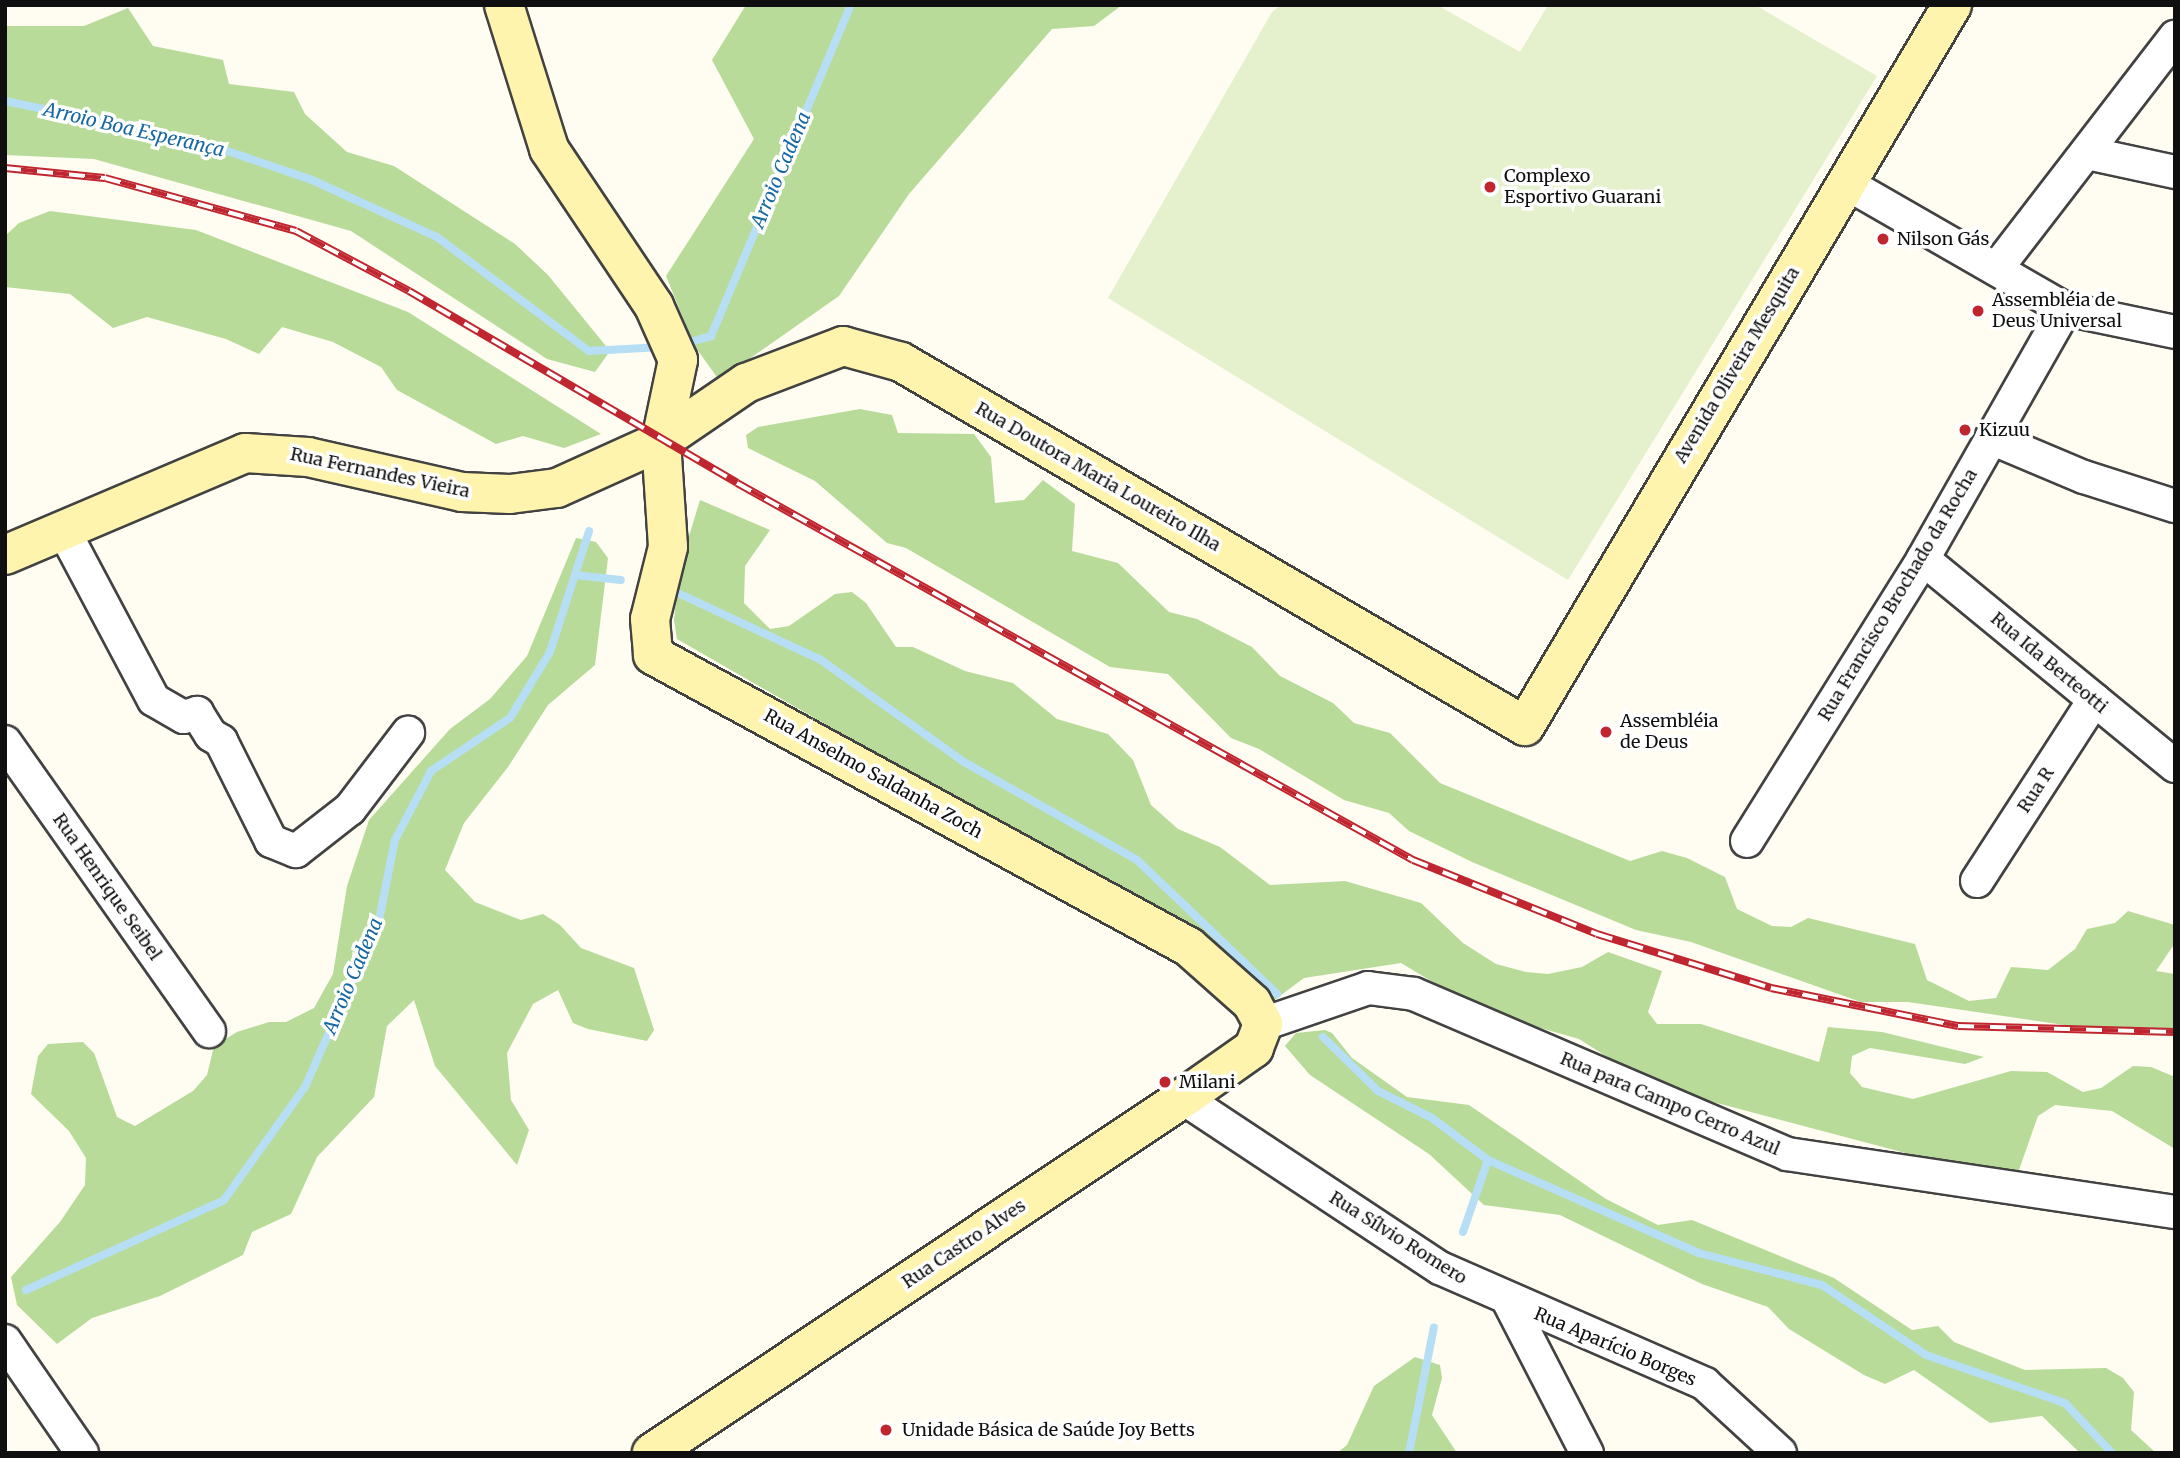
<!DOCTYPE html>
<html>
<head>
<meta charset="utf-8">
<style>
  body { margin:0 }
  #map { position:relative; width:2180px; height:1458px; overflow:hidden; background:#fffcf1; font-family:Merriweather,serif }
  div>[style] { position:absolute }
  .forest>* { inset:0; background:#b8db99 }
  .pitch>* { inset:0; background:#e5f1cc }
  .stream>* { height:8px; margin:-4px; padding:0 4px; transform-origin:4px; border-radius:4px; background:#b6dff6 }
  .roads { filter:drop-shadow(2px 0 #424242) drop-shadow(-2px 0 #424242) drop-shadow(0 2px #424242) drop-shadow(0 -2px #424242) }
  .street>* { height:32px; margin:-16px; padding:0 16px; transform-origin:16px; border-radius:16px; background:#fff }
  .secondary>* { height:38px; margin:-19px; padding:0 19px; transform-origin:19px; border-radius:19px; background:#fff4ad }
  .rail>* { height:8px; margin-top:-4px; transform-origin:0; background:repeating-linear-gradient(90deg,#fff 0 16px,#c02630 0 32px); box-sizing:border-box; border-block:2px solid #c02630 }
  .dots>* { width:19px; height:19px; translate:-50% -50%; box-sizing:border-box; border:4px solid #fff; border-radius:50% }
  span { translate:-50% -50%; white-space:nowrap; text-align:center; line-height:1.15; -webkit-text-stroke:7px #fff; paint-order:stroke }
  .poi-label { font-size:18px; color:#0f0f0f }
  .left { translate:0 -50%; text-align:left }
  .street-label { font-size:18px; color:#0f0f0f }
  .water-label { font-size:19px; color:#1768a2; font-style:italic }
  .frame { position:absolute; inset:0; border:7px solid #0f0f0f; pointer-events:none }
</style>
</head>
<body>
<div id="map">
  <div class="forest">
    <i style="clip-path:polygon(746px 5px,1122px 5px,1094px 26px,1052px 29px,909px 194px,839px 296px,719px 380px,694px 345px,666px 276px,754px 139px,712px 60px)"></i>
    <i style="clip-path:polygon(128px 8px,153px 46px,223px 60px,229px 84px,294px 92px,305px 114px,347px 152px,394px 166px,515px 244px,548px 275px,610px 351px,595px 372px,547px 359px,351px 231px,94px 159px,5px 155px,5px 26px,84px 26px)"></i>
    <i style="clip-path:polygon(50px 211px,196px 230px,408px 312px,601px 434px,564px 448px,523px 436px,496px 444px,397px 390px,381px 367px,333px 342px,282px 327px,259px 354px,226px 339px,147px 317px,113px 328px,70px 294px,5px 287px,5px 236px,19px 223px)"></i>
    <i style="clip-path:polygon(860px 409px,892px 415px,898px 433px,974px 434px,991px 457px,995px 503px,1024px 500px,1043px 480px,1075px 504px,1072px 551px,1118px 563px,1169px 612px,1197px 619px,1252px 647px,1280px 676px,1333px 703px,1354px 723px,1390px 733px,1440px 783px,1630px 861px,1662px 851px,1687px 858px,1725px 877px,1737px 909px,1772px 926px,1791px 927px,1808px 918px,1915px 944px,1927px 980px,1969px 1001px,1996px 998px,2011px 967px,2048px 970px,2075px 949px,2087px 929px,2115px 923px,2128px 911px,2175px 925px,2175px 943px,2156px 971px,2175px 974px,2175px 1034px,2106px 1031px,1908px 1002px,1861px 1002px,1691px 942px,1636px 930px,1472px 862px,1409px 831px,1389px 813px,1344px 800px,1259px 749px,1231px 738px,1168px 674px,1110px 667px,906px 548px,887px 543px,815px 481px,748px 448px,746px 435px,758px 427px)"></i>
    <i style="clip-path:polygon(700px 500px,770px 530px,745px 566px,744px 603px,770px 629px,789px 626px,835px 594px,852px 592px,866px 603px,896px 647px,913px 647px,965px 671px,1013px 683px,1057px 719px,1108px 734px,1133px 760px,1151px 805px,1178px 829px,1220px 847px,1270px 885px,1345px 881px,1421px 903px,1463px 943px,1496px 964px,1526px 972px,1548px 974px,1582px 967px,1608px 952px,1662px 971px,1648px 1012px,1657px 1024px,1701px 1024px,1819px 1062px,1828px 1027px,1882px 1032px,1984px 1057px,1965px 1064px,1870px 1048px,1852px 1056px,1850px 1073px,1862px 1087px,1913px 1099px,2011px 1071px,2047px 1072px,2083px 1092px,2101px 1088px,2133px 1066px,2151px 1067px,2175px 1077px,2175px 1149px,2112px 1111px,2055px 1105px,2038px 1116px,2019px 1170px,2000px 1178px,1653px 1086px,1579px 1039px,1481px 1011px,1401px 963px,1304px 978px,1273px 1001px,1187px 922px,898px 766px,677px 639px,674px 620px,679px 569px)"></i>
    <i style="clip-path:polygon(576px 538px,596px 542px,608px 558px,595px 665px,548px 705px,508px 767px,464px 823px,445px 870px,475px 902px,521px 920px,543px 914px,560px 925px,581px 948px,634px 968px,654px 1030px,647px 1041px,588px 1029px,573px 1023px,558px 990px,533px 1004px,507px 1053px,511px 1100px,529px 1130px,517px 1165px,435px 1066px,414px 1000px,387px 1026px,374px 1097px,317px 1157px,291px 1214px,252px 1232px,243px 1255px,160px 1296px,92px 1318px,57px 1344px,17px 1305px,11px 1277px,60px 1222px,85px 1185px,86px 1158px,69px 1131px,31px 1094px,38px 1056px,48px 1044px,83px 1042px,94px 1053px,117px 1117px,135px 1126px,193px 1091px,207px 1075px,214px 1046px,237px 1032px,269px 1022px,286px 1022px,314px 1008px,333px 974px,347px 886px,369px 820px,450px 729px,490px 699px,527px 656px)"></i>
    <i style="clip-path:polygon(1325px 1030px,1332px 1033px,1352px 1058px,1407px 1097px,1469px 1105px,1606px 1199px,1658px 1225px,1692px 1220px,1834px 1278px,1912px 1330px,1938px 1326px,1954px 1342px,2025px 1370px,2106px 1368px,2123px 1378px,2134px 1392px,2131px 1430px,2156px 1453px,2080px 1453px,2042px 1416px,1990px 1423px,1914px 1370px,1885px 1384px,1864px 1375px,1789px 1329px,1768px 1307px,1702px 1284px,1560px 1215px,1484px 1205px,1429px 1154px,1310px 1075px,1285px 1046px,1296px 1033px)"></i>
    <i style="clip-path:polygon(1415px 1357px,1440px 1365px,1442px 1378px,1432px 1415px,1457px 1453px,1337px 1453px,1347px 1445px,1374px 1386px)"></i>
  </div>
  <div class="pitch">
    <i style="clip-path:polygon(1281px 5px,1437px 5px,1520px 52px,1548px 5px,1755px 5px,1877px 76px,1568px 580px,1108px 298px,1272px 12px)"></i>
  </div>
  <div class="stream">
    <i style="left:5px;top:101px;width:200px;rotate:11.8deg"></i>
    <i style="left:201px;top:142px;width:117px;rotate:18.9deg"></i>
    <i style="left:312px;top:180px;width:137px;rotate:24.5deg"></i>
    <i style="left:437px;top:237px;width:190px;rotate:36.9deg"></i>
    <i style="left:589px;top:351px;width:73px;rotate:-3.1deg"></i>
    <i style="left:682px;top:344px;width:30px;rotate:-15deg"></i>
    <i style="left:711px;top:336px;width:359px;rotate:-67.1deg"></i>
    <i style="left:575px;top:575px;width:46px;rotate:6.2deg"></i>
    <i style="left:680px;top:594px;width:156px;rotate:25.1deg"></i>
    <i style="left:821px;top:660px;width:176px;rotate:35.5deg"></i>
    <i style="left:964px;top:762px;width:199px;rotate:29.5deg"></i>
    <i style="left:1137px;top:860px;width:194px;rotate:43.7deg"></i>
    <i style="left:1323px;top:1037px;width:77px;rotate:44.5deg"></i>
    <i style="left:1378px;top:1091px;width:60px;rotate:26.6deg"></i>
    <i style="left:1432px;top:1118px;width:70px;rotate:36.9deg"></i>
    <i style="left:1488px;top:1160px;width:231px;rotate:23.8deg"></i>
    <i style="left:1699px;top:1253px;width:127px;rotate:14.6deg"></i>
    <i style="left:1822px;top:1285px;width:125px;rotate:33.9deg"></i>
    <i style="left:1926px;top:1355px;width:147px;rotate:19.1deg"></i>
    <i style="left:2065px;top:1403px;width:69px;rotate:46.8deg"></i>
    <i style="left:1463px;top:1232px;width:76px;rotate:-70.9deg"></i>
    <i style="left:26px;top:1290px;width:217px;rotate:-24.4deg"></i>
    <i style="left:224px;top:1200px;width:139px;rotate:-54.4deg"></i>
    <i style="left:305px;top:1087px;width:183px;rotate:-66.1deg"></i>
    <i style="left:379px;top:920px;width:82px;rotate:-78.7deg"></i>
    <i style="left:395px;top:840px;width:78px;rotate:-62.4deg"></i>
    <i style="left:431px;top:771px;width:95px;rotate:-33.9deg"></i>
    <i style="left:510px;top:718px;width:77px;rotate:-58.8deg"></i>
    <i style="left:550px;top:652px;width:127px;rotate:-72.1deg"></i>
    <i style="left:1409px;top:1453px;width:128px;rotate:-78.8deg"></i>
  </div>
  <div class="roads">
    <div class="street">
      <i style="left:2087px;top:153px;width:90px;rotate:12.2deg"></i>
      <i style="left:1846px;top:183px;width:253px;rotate:29.9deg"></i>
      <i style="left:2065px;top:309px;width:112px;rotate:11.8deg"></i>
      <i style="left:1997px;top:268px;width:292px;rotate:-52.4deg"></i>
      <i style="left:1991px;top:438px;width:101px;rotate:22.8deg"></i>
      <i style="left:2084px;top:477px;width:96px;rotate:17.7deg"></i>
      <i style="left:64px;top:531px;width:191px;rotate:62deg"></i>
      <i style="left:154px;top:700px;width:34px;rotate:30deg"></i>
      <i style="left:184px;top:717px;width:14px;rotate:-17deg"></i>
      <i style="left:197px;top:713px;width:26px;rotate:58deg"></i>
      <i style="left:211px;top:735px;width:12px;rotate:31deg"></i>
      <i style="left:221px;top:741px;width:112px;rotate:63.4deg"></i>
      <i style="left:271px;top:841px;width:27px;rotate:22deg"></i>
      <i style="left:296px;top:851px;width:68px;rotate:-37.9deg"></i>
      <i style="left:350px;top:809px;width:96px;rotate:-52.7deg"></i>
      <i style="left:1923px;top:559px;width:326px;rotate:39.4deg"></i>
      <i style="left:5px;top:742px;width:354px;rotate:54.8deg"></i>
      <i style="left:1747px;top:841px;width:332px;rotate:-58deg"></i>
      <i style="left:1923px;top:559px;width:288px;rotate:-60.4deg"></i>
      <i style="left:1977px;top:881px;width:216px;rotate:-57.1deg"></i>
      <i style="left:1263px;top:1024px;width:111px;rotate:-18.9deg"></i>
      <i style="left:1368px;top:988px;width:46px;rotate:7.4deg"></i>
      <i style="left:1414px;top:994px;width:406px;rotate:23.2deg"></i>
      <i style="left:1787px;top:1154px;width:392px;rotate:8.5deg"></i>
      <i style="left:1183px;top:1098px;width:308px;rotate:33.5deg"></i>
      <i style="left:1440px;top:1268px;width:289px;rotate:23.6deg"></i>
      <i style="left:1705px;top:1384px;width:102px;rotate:42.6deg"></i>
      <i style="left:1509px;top:1302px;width:170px;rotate:62.7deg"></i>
      <i style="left:5px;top:1341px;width:136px;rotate:55.5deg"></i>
    </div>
    <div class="secondary">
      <i style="left:504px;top:5px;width:151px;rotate:72.6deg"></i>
      <i style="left:549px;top:149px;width:189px;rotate:56.2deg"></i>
      <i style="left:654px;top:306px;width:59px;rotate:66deg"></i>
      <i style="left:678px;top:360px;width:83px;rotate:101.9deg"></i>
      <i style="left:661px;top:441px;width:106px;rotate:86.2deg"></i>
      <i style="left:668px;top:547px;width:74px;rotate:104deg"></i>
      <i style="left:650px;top:619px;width:36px;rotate:85deg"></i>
      <i style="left:653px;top:655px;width:610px;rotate:28.58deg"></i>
      <i style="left:1189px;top:947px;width:84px;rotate:41.6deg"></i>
      <i style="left:1252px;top:1003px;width:24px;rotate:62deg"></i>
      <i style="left:1263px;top:1024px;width:26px;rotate:111deg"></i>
      <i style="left:1254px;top:1048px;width:87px;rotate:144.8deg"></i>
      <i style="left:1183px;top:1098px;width:639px;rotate:146.24deg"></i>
      <i style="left:5px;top:555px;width:261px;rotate:-23deg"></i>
      <i style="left:245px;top:453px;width:63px;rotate:3.6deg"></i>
      <i style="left:308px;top:457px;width:158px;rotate:12.8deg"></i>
      <i style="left:462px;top:492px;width:48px;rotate:2.4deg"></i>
      <i style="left:510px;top:494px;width:47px;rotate:-7.3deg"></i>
      <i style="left:557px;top:488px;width:114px;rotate:-24.3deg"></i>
      <i style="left:661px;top:441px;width:103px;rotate:-34.3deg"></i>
      <i style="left:746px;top:383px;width:104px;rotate:-20.9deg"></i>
      <i style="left:843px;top:346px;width:60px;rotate:15.4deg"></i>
      <i style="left:901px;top:362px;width:722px;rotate:30.26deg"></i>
      <i style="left:1525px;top:726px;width:838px;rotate:-59.36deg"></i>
    </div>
  </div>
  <div class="rail">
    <i style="left:5px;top:168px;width:100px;rotate:5.7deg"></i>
    <i style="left:105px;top:178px;width:198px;rotate:15.5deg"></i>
    <i style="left:296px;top:231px;width:128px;rotate:28deg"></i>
    <i style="left:409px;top:291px;width:380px;rotate:30.3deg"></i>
    <i style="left:737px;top:483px;width:774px;rotate:29.15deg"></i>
    <i style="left:1413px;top:860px;width:198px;rotate:21.9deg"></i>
    <i style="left:1597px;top:934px;width:182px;rotate:17.2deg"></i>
    <i style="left:1771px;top:988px;width:191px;rotate:11.5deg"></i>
    <i style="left:1958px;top:1026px;width:217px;rotate:1.6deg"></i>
  </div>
  <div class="dots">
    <i style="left:1490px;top:187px;background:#c02630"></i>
    <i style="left:1883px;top:239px;background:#c02630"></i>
    <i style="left:1978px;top:311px;background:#c02630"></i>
    <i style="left:1965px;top:430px;background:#c02630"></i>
    <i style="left:1606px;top:732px;background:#c02630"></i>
    <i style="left:1165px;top:1082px;background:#c02630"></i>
    <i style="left:886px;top:1430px;background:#c02630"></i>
  </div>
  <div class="poi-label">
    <span class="left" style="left:1504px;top:187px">Complexo<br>Esportivo Guarani</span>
    <span class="left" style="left:1897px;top:239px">Nilson Gás</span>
    <span class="left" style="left:1992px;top:311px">Assembléia de<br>Deus Universal</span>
    <span class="left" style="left:1979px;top:430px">Kizuu</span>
    <span class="left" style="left:1620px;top:732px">Assembléia<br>de Deus</span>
    <span class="left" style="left:1179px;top:1082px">Milani</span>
    <span class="left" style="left:902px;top:1430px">Unidade Básica de Saúde Joy Betts</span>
  </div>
  <div class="street-label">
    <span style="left:1737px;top:365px;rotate:-59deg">Avenida Oliveira Mesquita</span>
    <span style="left:380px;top:473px;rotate:12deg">Rua Fernandes Vieira</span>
    <span style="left:1098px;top:477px;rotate:30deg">Rua Doutora Maria Loureiro Ilha</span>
    <span style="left:1898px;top:595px;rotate:-59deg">Rua Francisco Brochado da Rocha</span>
    <span style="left:2049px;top:663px;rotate:40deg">Rua Ida Berteotti</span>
    <span style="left:873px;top:774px;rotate:29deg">Rua Anselmo Saldanha Zoch</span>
    <span style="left:2036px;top:790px;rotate:-57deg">Rua R</span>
    <span style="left:107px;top:887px;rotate:55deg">Rua Henrique Seibel</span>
    <span style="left:1670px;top:1104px;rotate:23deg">Rua para Campo Cerro Azul</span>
    <span style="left:1398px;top:1238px;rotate:32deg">Rua Sílvio Romero</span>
    <span style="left:964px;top:1244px;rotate:-34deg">Rua Castro Alves</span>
    <span style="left:1615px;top:1347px;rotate:23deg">Rua Aparício Borges</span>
  </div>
  <div class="water-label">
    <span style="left:134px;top:130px;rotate:13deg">Arroio Boa Esperança</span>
    <span style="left:781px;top:170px;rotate:-67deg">Arroio Cadena</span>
    <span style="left:353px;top:976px;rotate:-67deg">Arroio Cadena</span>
  </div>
  <div class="frame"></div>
</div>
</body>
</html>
